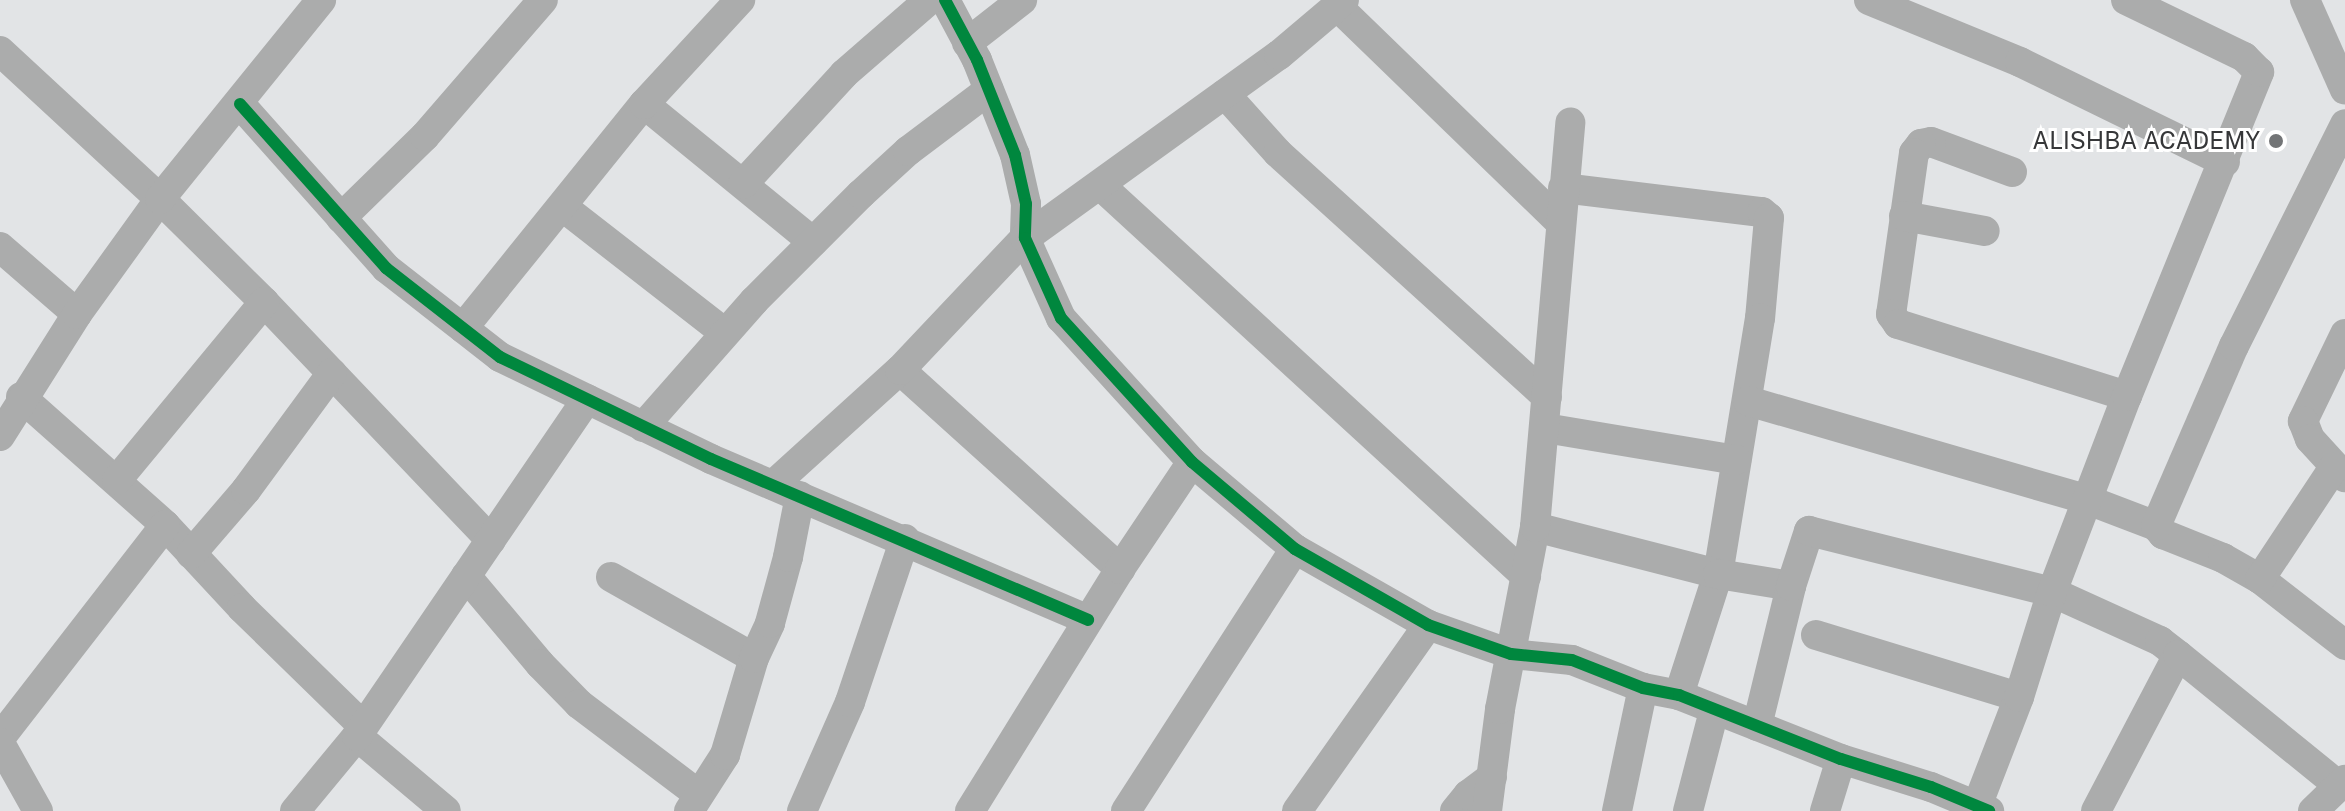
<!DOCTYPE html>
<html>
<head>
<meta charset="utf-8">
<style>
  body { margin:0 }
  #map { position:relative; width:2345px; height:811px; overflow:hidden; background:#e2e4e6; font-family:"Public Sans",sans-serif }
  div>[style] { position:absolute }
  .street>* { height:30px; margin:-15px; padding:0 15px; transform-origin:15px; border-radius:15px; background:#abacac }
  .cycleway>* { height:12px; margin:-6px; padding:0 6px; transform-origin:6px; border-radius:6px; background:#00873e }
  .dots>* { width:22px; height:22px; translate:-50% -50%; box-sizing:border-box; border:4px solid #fff; border-radius:50% }
  span { translate:-50% -50%; white-space:nowrap; text-align:center; line-height:1.15; -webkit-text-stroke:6px #fff; paint-order:stroke }
  .poi-label { font-size:24px; color:#363739 }
  .right { translate:-100% -50%; text-align:right }
</style>
</head>
<body>
<div id="map">
  <div class="street">
    <i style="left:945px;top:0;width:68px;rotate:61.9deg"></i>
    <i style="left:977px;top:60px;width:102px;rotate:68.2deg"></i>
    <i style="left:1015px;top:155px;width:50px;rotate:77.3deg"></i>
    <i style="left:1026px;top:204px;width:34px;rotate:92deg"></i>
    <i style="left:1025px;top:238px;width:88px;rotate:65.8deg"></i>
    <i style="left:1061px;top:318px;width:195px;rotate:47.7deg"></i>
    <i style="left:1192px;top:462px;width:135px;rotate:40.2deg"></i>
    <i style="left:1295px;top:549px;width:153px;rotate:29.7deg"></i>
    <i style="left:1428px;top:625px;width:88px;rotate:19.3deg"></i>
    <i style="left:1511px;top:654px;width:61px;rotate:5.6deg"></i>
    <i style="left:1572px;top:660px;width:76px;rotate:21.5deg"></i>
    <i style="left:1643px;top:688px;width:37px;rotate:11deg"></i>
    <i style="left:1679px;top:695px;width:174px;rotate:21.6deg"></i>
    <i style="left:1841px;top:759px;width:94px;rotate:17.3deg"></i>
    <i style="left:1931px;top:787px;width:63px;rotate:22.5deg"></i>
    <i style="left:1869px;top:0;width:163px;rotate:22.3deg"></i>
    <i style="left:2020px;top:62px;width:228px;rotate:26deg"></i>
    <i style="left:2305px;top:0;width:98px;rotate:66deg"></i>
    <i style="left:1337px;top:6px;width:310px;rotate:44.1deg"></i>
    <i style="left:967px;top:43px;width:70px;rotate:-38deg"></i>
    <i style="left:0;top:51px;width:218px;rotate:42.8deg"></i>
    <i style="left:160px;top:199px;width:146px;rotate:44.7deg"></i>
    <i style="left:264px;top:302px;width:329px;rotate:46.4deg"></i>
    <i style="left:1225px;top:94px;width:79px;rotate:48.1deg"></i>
    <i style="left:1278px;top:153px;width:363px;rotate:42.2deg"></i>
    <i style="left:240px;top:104px;width:220px;rotate:48.3deg"></i>
    <i style="left:386px;top:268px;width:145px;rotate:38deg"></i>
    <i style="left:500px;top:357px;width:234px;rotate:25.8deg"></i>
    <i style="left:711px;top:459px;width:410px;rotate:23.1deg"></i>
    <i style="left:644px;top:104px;width:218px;rotate:39.2deg"></i>
    <i style="left:2012px;top:172px;width:86px;rotate:-159.7deg"></i>
    <i style="left:1931px;top:142px;width:10px;rotate:169deg"></i>
    <i style="left:1921px;top:144px;width:11px;rotate:128deg"></i>
    <i style="left:1914px;top:153px;width:163px;rotate:98.1deg"></i>
    <i style="left:1891px;top:314px;width:12px;rotate:55deg"></i>
    <i style="left:1898px;top:324px;width:240px;rotate:17.5deg"></i>
    <i style="left:743px;top:184px;width:149px;rotate:-47.4deg"></i>
    <i style="left:844px;top:74px;width:113px;rotate:-41deg"></i>
    <i style="left:1101px;top:186px;width:577px;rotate:42.54deg"></i>
    <i style="left:1563px;top:188px;width:200px;rotate:6.9deg"></i>
    <i style="left:1762px;top:212px;width:9px;rotate:41deg"></i>
    <i style="left:1769px;top:218px;width:100px;rotate:95.1deg"></i>
    <i style="left:1760px;top:318px;width:259px;rotate:99.3deg"></i>
    <i style="left:1718px;top:574px;width:127px;rotate:107.9deg"></i>
    <i style="left:563px;top:207px;width:205px;rotate:37.9deg"></i>
    <i style="left:1904px;top:216px;width:82px;rotate:10.5deg"></i>
    <i style="left:341px;top:218px;width:117px;rotate:-44.3deg"></i>
    <i style="left:425px;top:136px;width:180px;rotate:-49.1deg"></i>
    <i style="left:0;top:247px;width:102px;rotate:41deg"></i>
    <i style="left:463px;top:328px;width:288px;rotate:-51.1deg"></i>
    <i style="left:644px;top:104px;width:142px;rotate:-47.3deg"></i>
    <i style="left:2345px;top:334px;width:97px;rotate:115.8deg"></i>
    <i style="left:2303px;top:421px;width:19px;rotate:69deg"></i>
    <i style="left:2310px;top:439px;width:52px;rotate:47.4deg"></i>
    <i style="left:900px;top:370px;width:297px;rotate:42.1deg"></i>
    <i style="left:21px;top:397px;width:193px;rotate:41.6deg"></i>
    <i style="left:165px;top:525px;width:113px;rotate:47.1deg"></i>
    <i style="left:242px;top:608px;width:169px;rotate:44.3deg"></i>
    <i style="left:1748px;top:401px;width:354px;rotate:16.2deg"></i>
    <i style="left:2088px;top:500px;width:73px;rotate:20.9deg"></i>
    <i style="left:2156px;top:526px;width:11px;rotate:49deg"></i>
    <i style="left:2163px;top:534px;width:65px;rotate:21.8deg"></i>
    <i style="left:2223px;top:558px;width:43px;rotate:29.6deg"></i>
    <i style="left:2260px;top:579px;width:108px;rotate:37.8deg"></i>
    <i style="left:643px;top:427px;width:168px;rotate:-48.6deg"></i>
    <i style="left:754px;top:301px;width:151px;rotate:-45deg"></i>
    <i style="left:861px;top:194px;width:64px;rotate:-42.5deg"></i>
    <i style="left:908px;top:151px;width:101px;rotate:-37deg"></i>
    <i style="left:1545px;top:428px;width:194px;rotate:9.5deg"></i>
    <i style="left:0;top:436px;width:144px;rotate:-57.7deg"></i>
    <i style="left:77px;top:314px;width:142px;rotate:-54.2deg"></i>
    <i style="left:160px;top:199px;width:256px;rotate:-51deg"></i>
    <i style="left:117px;top:480px;width:231px;rotate:-50.4deg"></i>
    <i style="left:773px;top:485px;width:171px;rotate:-42.2deg"></i>
    <i style="left:900px;top:370px;width:182px;rotate:-46.6deg"></i>
    <i style="left:1025px;top:238px;width:313px;rotate:-35.8deg"></i>
    <i style="left:1279px;top:55px;width:85px;rotate:-40.2deg"></i>
    <i style="left:2156px;top:526px;width:196px;rotate:-66.6deg"></i>
    <i style="left:2234px;top:346px;width:248px;rotate:-63.4deg"></i>
    <i style="left:1535px;top:527px;width:189px;rotate:14.4deg"></i>
    <i style="left:1718px;top:574px;width:74px;rotate:9.3deg"></i>
    <i style="left:191px;top:554px;width:84px;rotate:-49.3deg"></i>
    <i style="left:246px;top:490px;width:145px;rotate:-53.7deg"></i>
    <i style="left:466px;top:576px;width:115px;rotate:49.9deg"></i>
    <i style="left:540px;top:664px;width:56px;rotate:45.7deg"></i>
    <i style="left:579px;top:704px;width:149px;rotate:37.1deg"></i>
    <i style="left:611px;top:577px;width:164px;rotate:29.5deg"></i>
    <i style="left:2260px;top:579px;width:134px;rotate:-56.5deg"></i>
    <i style="left:1816px;top:635px;width:212px;rotate:17deg"></i>
    <i style="left:1757px;top:726px;width:144px;rotate:-76.3deg"></i>
    <i style="left:1791px;top:586px;width:58px;rotate:-71.9deg"></i>
    <i style="left:1809px;top:531px;width:251px;rotate:14.1deg"></i>
    <i style="left:2052px;top:592px;width:119px;rotate:24.4deg"></i>
    <i style="left:2160px;top:641px;width:23px;rotate:38deg"></i>
    <i style="left:357px;top:736px;width:116px;rotate:40.1deg"></i>
    <i style="left:0;top:738px;width:269px;rotate:-52.2deg"></i>
    <i style="left:0;top:743px;width:78px;rotate:60.8deg"></i>
    <i style="left:1977px;top:806px;width:117px;rotate:-68.9deg"></i>
    <i style="left:2019px;top:697px;width:110px;rotate:-72.6deg"></i>
    <i style="left:2052px;top:592px;width:210px;rotate:-69.1deg"></i>
    <i style="left:2127px;top:396px;width:350px;rotate:-67.8deg"></i>
    <i style="left:2259px;top:72px;width:21px;rotate:-135deg"></i>
    <i style="left:2244px;top:57px;width:131px;rotate:-154.2deg"></i>
    <i style="left:295px;top:811px;width:97px;rotate:-50.4deg"></i>
    <i style="left:357px;top:736px;width:408px;rotate:-55.7deg"></i>
    <i style="left:689px;top:811px;width:67px;rotate:-57.3deg"></i>
    <i style="left:725px;top:755px;width:101px;rotate:-73.4deg"></i>
    <i style="left:754px;top:658px;width:38px;rotate:-65deg"></i>
    <i style="left:770px;top:623px;width:68px;rotate:-74.7deg"></i>
    <i style="left:788px;top:557px;width:62px;rotate:-78.9deg"></i>
    <i style="left:802px;top:811px;width:119px;rotate:-66.2deg"></i>
    <i style="left:850px;top:702px;width:172px;rotate:-71.4deg"></i>
    <i style="left:970px;top:811px;width:285px;rotate:-58.2deg"></i>
    <i style="left:1120px;top:569px;width:129px;rotate:-56.1deg"></i>
    <i style="left:1126px;top:811px;width:312px;rotate:-57.2deg"></i>
    <i style="left:1297px;top:811px;width:228px;rotate:-54.8deg"></i>
    <i style="left:1455px;top:811px;width:21px;rotate:-51deg"></i>
    <i style="left:1468px;top:795px;width:30px;rotate:-37deg"></i>
    <i style="left:1487px;top:811px;width:103px;rotate:-82.7deg"></i>
    <i style="left:1500px;top:709px;width:185px;rotate:-79.1deg"></i>
    <i style="left:1535px;top:527px;width:406px;rotate:-85deg"></i>
    <i style="left:1617px;top:811px;width:126px;rotate:-78.1deg"></i>
    <i style="left:1688px;top:811px;width:103px;rotate:-75.4deg"></i>
    <i style="left:1825px;top:811px;width:54px;rotate:-72.9deg"></i>
    <i style="left:2096px;top:811px;width:176px;rotate:-62.3deg"></i>
    <i style="left:2178px;top:655px;width:208px;rotate:39.1deg"></i>
    <i style="left:2313px;top:811px;width:45px;rotate:-44.1deg"></i>
  </div>
  <div class="cycleway">
    <i style="left:945px;top:0;width:68px;rotate:61.9deg"></i>
    <i style="left:977px;top:60px;width:102px;rotate:68.2deg"></i>
    <i style="left:1015px;top:155px;width:50px;rotate:77.3deg"></i>
    <i style="left:1026px;top:204px;width:34px;rotate:92deg"></i>
    <i style="left:1025px;top:238px;width:88px;rotate:65.8deg"></i>
    <i style="left:1061px;top:318px;width:195px;rotate:47.7deg"></i>
    <i style="left:1192px;top:462px;width:135px;rotate:40.2deg"></i>
    <i style="left:1295px;top:549px;width:153px;rotate:29.7deg"></i>
    <i style="left:1428px;top:625px;width:88px;rotate:19.3deg"></i>
    <i style="left:1511px;top:654px;width:61px;rotate:5.6deg"></i>
    <i style="left:1572px;top:660px;width:76px;rotate:21.5deg"></i>
    <i style="left:1643px;top:688px;width:37px;rotate:11deg"></i>
    <i style="left:1679px;top:695px;width:174px;rotate:21.6deg"></i>
    <i style="left:1841px;top:759px;width:94px;rotate:17.3deg"></i>
    <i style="left:1931px;top:787px;width:63px;rotate:22.5deg"></i>
    <i style="left:240px;top:104px;width:220px;rotate:48.3deg"></i>
    <i style="left:386px;top:268px;width:145px;rotate:38deg"></i>
    <i style="left:500px;top:357px;width:234px;rotate:25.8deg"></i>
    <i style="left:711px;top:459px;width:410px;rotate:23.1deg"></i>
  </div>
  <div class="dots">
    <i style="left:2276px;top:141px;background:#727476"></i>
  </div>
  <div class="poi-label">
    <span class="right" style="left:2260px;top:141px">ALISHBA ACADEMY</span>
  </div>
</div>
</body>
</html>
